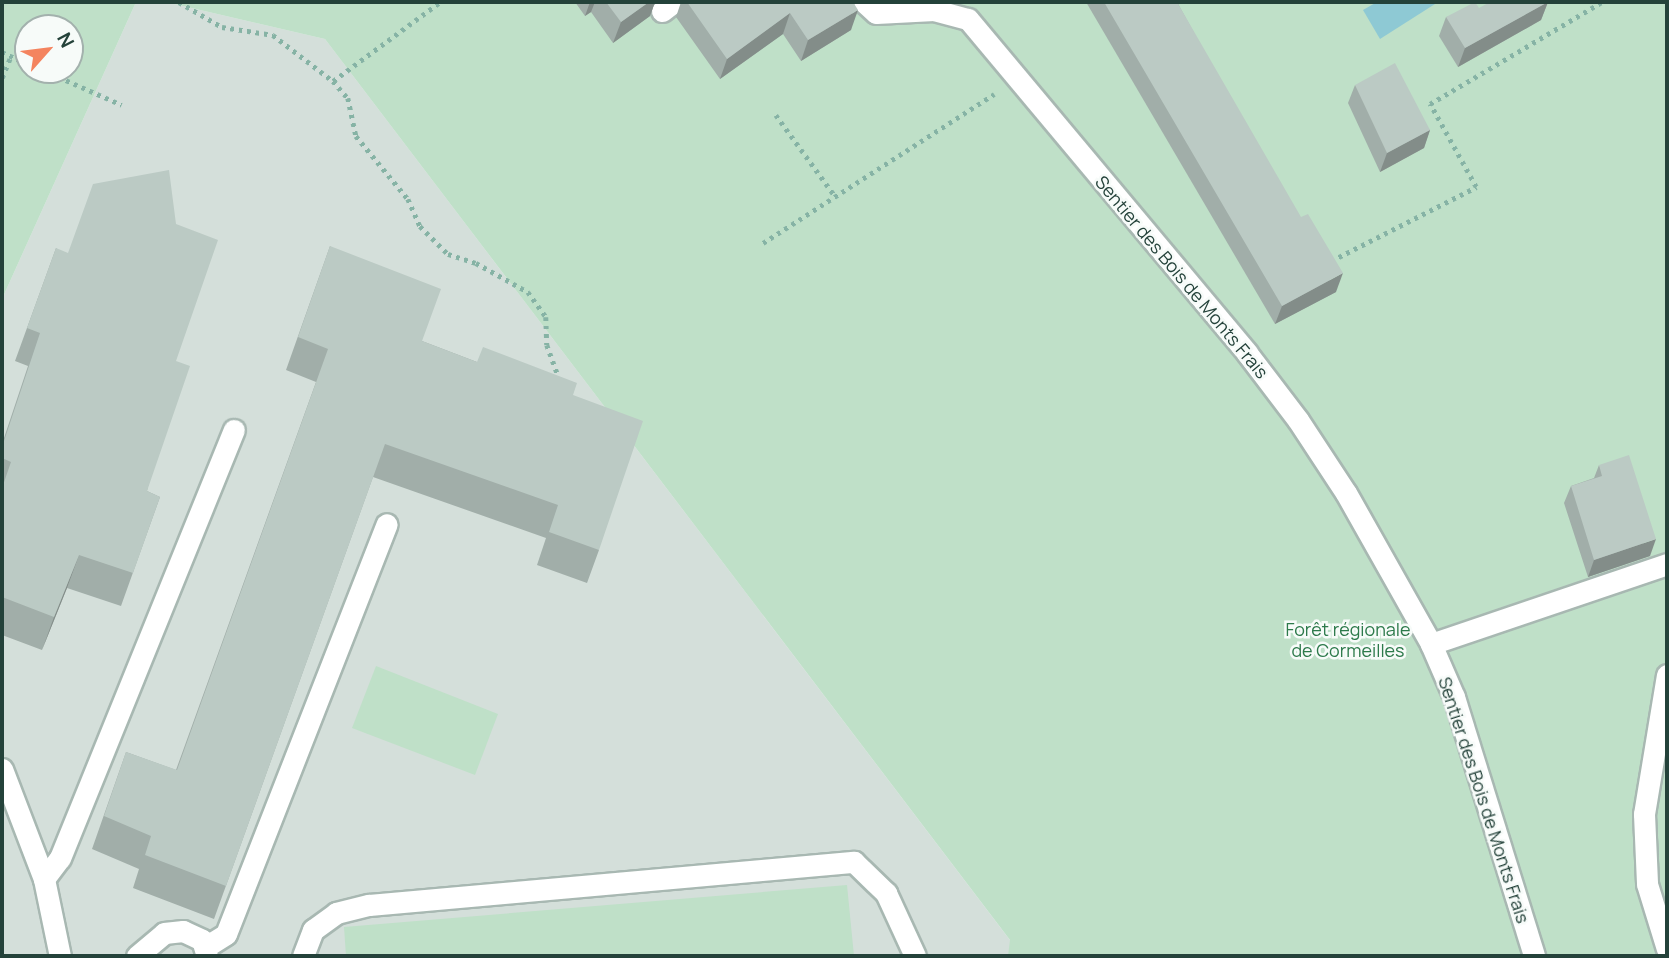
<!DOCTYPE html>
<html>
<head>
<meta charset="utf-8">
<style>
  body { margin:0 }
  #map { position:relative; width:1669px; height:958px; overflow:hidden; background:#e6efeb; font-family:Manrope,sans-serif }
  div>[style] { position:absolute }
  .built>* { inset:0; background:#d4dfda }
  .green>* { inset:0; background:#bfe0c8 }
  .water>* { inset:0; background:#8ec9d4 }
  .path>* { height:4.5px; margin-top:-2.25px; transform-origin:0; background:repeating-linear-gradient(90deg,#86b3a5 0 3.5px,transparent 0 8.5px) }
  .roads { filter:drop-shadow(2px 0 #a8b8b2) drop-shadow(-2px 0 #a8b8b2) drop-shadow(0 2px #a8b8b2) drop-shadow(0 -2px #a8b8b2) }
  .service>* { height:21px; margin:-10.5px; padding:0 10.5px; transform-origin:10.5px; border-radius:10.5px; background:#fff }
  .wall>* { inset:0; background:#a1aea9 }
  .shaded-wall>* { inset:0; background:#838d89 }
  .building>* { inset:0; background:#bbcac4 }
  span { translate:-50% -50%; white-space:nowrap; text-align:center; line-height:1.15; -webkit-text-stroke:5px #f7fbf9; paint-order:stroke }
  .street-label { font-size:18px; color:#24423a }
  .park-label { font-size:18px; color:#2d7a4b }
  .frame { position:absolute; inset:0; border:4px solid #24423a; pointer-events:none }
  .north { position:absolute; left:14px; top:14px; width:70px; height:70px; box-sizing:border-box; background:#f7fbf9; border:2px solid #a3b1ad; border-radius:50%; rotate:62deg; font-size:19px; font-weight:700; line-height:28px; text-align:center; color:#24423a }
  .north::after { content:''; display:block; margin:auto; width:24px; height:32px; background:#f4845f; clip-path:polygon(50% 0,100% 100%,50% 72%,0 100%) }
</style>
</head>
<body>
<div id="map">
  <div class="built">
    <i style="clip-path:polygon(136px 2px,166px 2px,325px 39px,1022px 956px,2px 956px,2px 299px)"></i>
  </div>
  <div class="green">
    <i style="clip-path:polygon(evenodd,2px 2px,136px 2px,2px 299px,2px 2px,70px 28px,70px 70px,28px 70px,28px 28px,70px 28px)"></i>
    <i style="clip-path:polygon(166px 2px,1667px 2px,1667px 956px,1008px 956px,1010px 940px,325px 39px)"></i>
    <i style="clip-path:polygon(376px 666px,498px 714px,475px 775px,352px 728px)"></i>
    <i style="clip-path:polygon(847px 885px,854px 956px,346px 956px,344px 927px)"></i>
  </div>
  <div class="water">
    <i style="clip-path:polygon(1377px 2px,1434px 2px,1435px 4px,1380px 39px,1363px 10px)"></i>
  </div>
  <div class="path">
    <i style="left:179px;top:2px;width:50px;rotate:30.2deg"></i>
    <i style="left:222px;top:27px;width:52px;rotate:8.9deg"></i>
    <i style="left:273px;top:35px;width:76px;rotate:37.5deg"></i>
    <i style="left:333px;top:81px;width:133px;rotate:-36.4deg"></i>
    <i style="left:2px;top:52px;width:29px;rotate:25deg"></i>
    <i style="left:43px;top:70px;width:86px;rotate:23.9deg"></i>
    <i style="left:2px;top:78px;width:24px;rotate:-68deg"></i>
    <i style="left:333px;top:81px;width:23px;rotate:49deg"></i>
    <i style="left:348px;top:98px;width:39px;rotate:78deg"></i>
    <i style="left:356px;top:136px;width:82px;rotate:50.5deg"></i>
    <i style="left:408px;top:199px;width:30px;rotate:66deg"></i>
    <i style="left:420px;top:226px;width:40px;rotate:45deg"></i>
    <i style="left:448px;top:254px;width:29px;rotate:18deg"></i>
    <i style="left:476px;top:263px;width:60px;rotate:29.1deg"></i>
    <i style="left:528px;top:292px;width:31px;rotate:54deg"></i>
    <i style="left:546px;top:317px;width:28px;rotate:88deg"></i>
    <i style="left:547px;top:345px;width:37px;rotate:70deg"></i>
    <i style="left:776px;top:115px;width:100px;rotate:53.9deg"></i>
    <i style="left:763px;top:243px;width:275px;rotate:-32.8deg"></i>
    <i style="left:1331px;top:261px;width:163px;rotate:-27deg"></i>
    <i style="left:1476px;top:187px;width:95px;rotate:-119deg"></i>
    <i style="left:1430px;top:104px;width:200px;rotate:-30.7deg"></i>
  </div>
  <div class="roads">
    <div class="service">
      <i style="left:864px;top:2px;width:16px;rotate:43deg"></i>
      <i style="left:876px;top:13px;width:58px;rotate:-3deg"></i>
      <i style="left:934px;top:10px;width:35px;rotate:15deg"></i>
      <i style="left:968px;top:19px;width:435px;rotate:50.1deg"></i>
      <i style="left:1247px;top:353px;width:84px;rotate:52.7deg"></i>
      <i style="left:1298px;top:420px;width:87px;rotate:56.7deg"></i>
      <i style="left:1346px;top:493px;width:173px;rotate:60.6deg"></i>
      <i style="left:1431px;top:644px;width:58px;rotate:66.5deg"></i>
      <i style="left:1454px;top:697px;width:271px;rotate:72.8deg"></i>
      <i style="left:662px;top:11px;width:15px;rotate:-37deg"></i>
      <i style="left:1431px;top:644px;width:249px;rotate:-18.7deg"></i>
      <i style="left:1667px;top:675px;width:141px;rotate:99.4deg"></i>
      <i style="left:1644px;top:814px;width:70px;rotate:87.5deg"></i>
      <i style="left:1647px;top:884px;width:68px;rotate:72.9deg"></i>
      <i style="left:2px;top:769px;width:118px;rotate:69.1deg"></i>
      <i style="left:44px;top:879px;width:79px;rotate:78.3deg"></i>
      <i style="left:44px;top:879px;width:26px;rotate:-53deg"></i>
      <i style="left:60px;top:858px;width:462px;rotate:-67.9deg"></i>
      <i style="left:207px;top:946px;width:22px;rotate:-32deg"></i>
      <i style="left:226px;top:934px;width:440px;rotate:-68.6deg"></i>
      <i style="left:137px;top:956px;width:35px;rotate:-40deg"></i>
      <i style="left:164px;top:933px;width:19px;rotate:-6deg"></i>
      <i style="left:183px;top:931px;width:21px;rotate:25deg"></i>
      <i style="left:202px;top:940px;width:17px;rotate:73deg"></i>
      <i style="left:303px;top:956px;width:28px;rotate:-69deg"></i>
      <i style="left:313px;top:930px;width:29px;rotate:-36deg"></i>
      <i style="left:336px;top:913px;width:34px;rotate:-14deg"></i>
      <i style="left:369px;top:905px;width:487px;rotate:-5.1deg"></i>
      <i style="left:854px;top:862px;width:45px;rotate:44.1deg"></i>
      <i style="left:886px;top:893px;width:69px;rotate:65.3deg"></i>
    </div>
  </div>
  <div class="wall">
    <i style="clip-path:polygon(575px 2px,655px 2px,650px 16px,613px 43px,591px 12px,585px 16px)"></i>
    <i style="clip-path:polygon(681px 2px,853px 2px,851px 30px,801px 61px,783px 34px,720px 79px,676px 17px)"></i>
    <i style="clip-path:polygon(1086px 2px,1177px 2px,1336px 292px,1275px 324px)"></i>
    <i style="clip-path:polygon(1548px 2px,1541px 20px,1458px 67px,1439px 36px,1446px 17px)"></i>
    <i style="clip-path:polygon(1355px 85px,1430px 130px,1424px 148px,1380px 172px,1348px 103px)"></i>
    <i style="clip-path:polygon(330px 246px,422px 341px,477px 362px,573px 395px,599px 550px,587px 583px,537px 565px,546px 538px,373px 477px,214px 919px,133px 888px,139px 869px,92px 849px,126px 752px,176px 770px,316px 382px,286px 370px)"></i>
    <i style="clip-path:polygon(56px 248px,176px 361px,147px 491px,160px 497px,121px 606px,67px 588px,42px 650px,2px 635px,2px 444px,28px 366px,15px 361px)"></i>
    <i style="clip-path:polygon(1599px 465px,1650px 556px,1588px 577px,1564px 503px,1571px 486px,1594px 478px)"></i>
  </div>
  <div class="shaded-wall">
    <i style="clip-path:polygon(590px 2px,595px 2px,591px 12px,585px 16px)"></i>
    <i style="clip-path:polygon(649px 2px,655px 2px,650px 16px,613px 43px,621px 22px)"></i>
    <i style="clip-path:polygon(1548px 2px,1541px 20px,1458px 67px,1465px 48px)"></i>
    <i style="clip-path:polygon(858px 10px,851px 30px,801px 61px,808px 40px)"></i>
    <i style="clip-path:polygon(790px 13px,783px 34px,720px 79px,727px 59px)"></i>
    <i style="clip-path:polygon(1430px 130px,1424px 148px,1380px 172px,1387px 153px)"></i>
    <i style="clip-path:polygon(1343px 273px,1336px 292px,1275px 324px,1282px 306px)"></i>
    <i style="clip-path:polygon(1656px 539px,1650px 556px,1588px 577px,1594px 560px)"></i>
    <i style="clip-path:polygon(79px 555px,67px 588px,42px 650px,54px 617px)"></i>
  </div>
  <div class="building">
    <i style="clip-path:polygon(606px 2px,649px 2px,621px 22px)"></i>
    <i style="clip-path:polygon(687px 2px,853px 2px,858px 10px,808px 40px,790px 13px,727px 59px)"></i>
    <i style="clip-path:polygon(1104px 2px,1177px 2px,1301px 217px,1308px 214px,1343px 273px,1282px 306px)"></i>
    <i style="clip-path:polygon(1475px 2px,1479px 8px,1490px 2px,1548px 2px,1465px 48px,1446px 17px)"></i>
    <i style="clip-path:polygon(1395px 63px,1430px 130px,1387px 153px,1355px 85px)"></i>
    <i style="clip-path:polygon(169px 170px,176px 224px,218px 240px,176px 361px,190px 366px,147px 491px,160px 497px,133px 573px,79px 555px,54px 617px,2px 597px,2px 488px,11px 462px,2px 458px,2px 447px,40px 333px,27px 328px,56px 248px,68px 253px,93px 184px)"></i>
    <i style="clip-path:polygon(330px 246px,441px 289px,422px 341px,477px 362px,483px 347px,577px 383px,573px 395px,643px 421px,599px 550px,549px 532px,558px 505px,385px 444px,226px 886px,145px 855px,151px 836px,104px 816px,126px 752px,177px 770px,328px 349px,298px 337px)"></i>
    <i style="clip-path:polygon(1629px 455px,1656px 539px,1594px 560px,1571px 486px,1602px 476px,1599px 465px)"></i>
  </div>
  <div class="street-label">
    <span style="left:1182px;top:277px;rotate:50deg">Sentier des Bois de Monts Frais</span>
    <span style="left:1484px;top:800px;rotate:72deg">Sentier des Bois de Monts Frais</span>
  </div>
  <div class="park-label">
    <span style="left:1348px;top:640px">Forêt régionale<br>de Cormeilles</span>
  </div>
  <div class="frame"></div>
  <div class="north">N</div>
</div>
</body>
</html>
